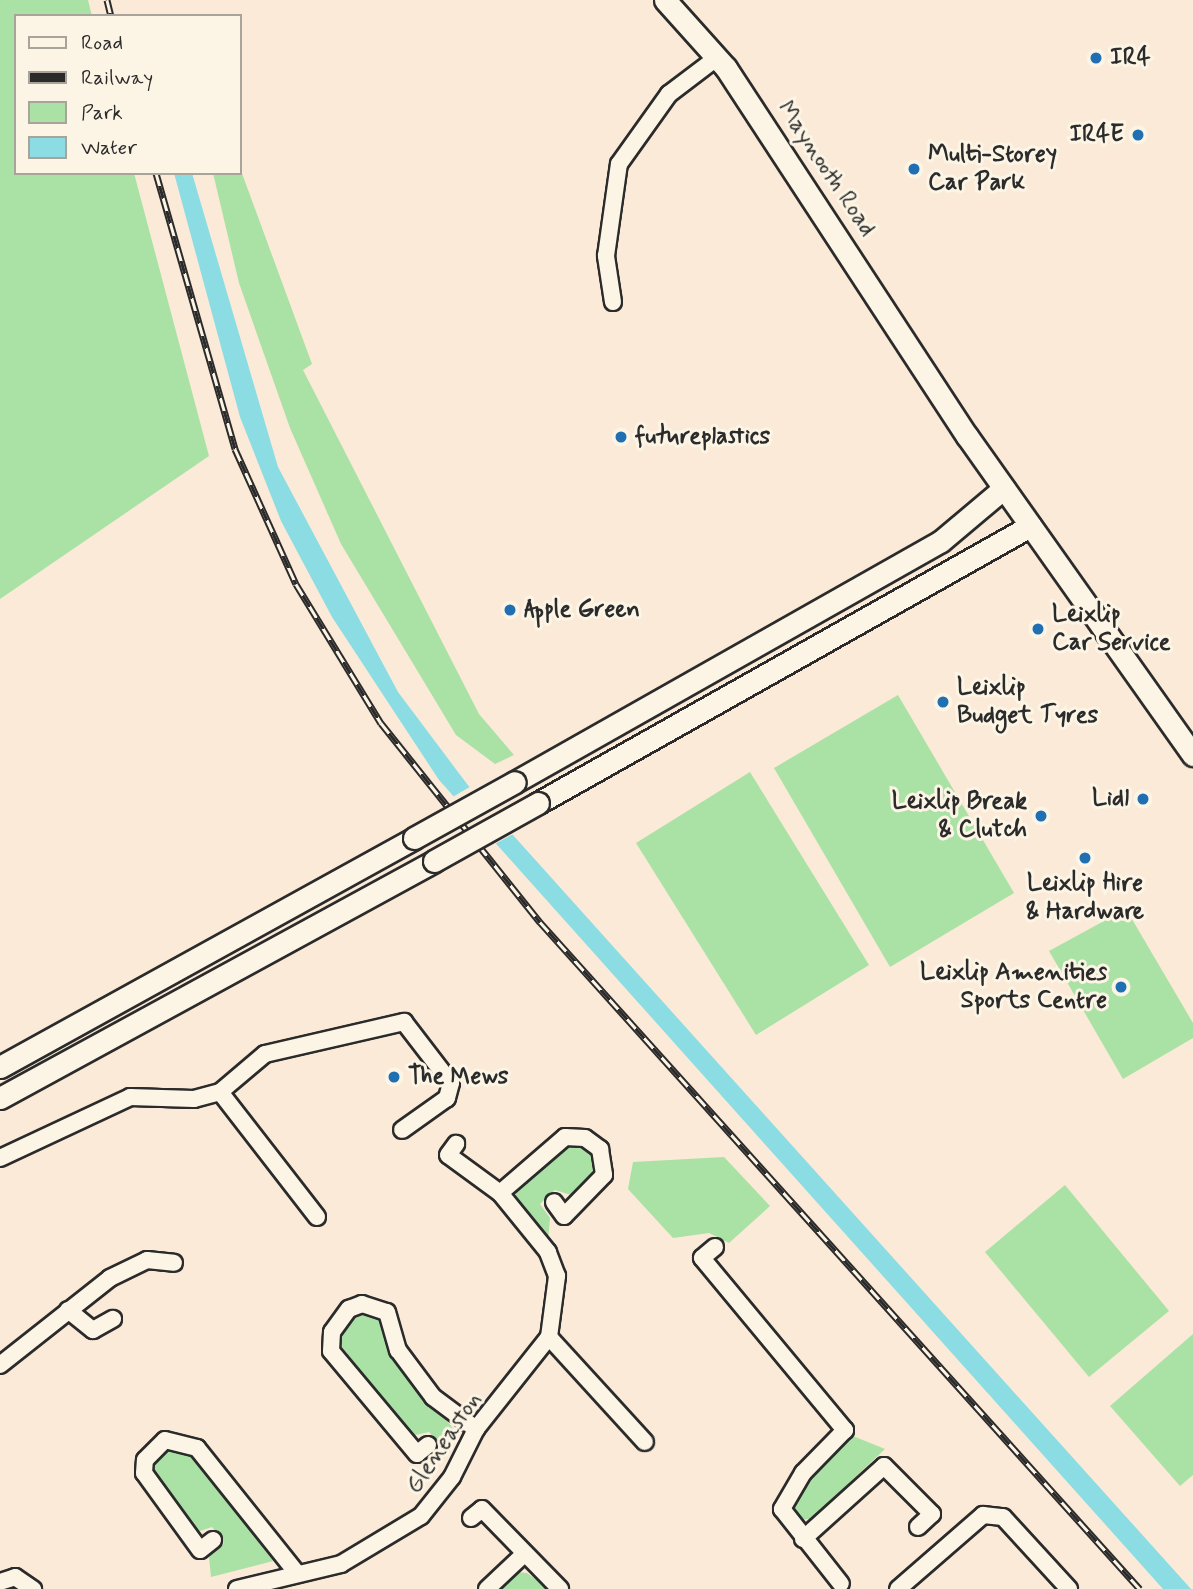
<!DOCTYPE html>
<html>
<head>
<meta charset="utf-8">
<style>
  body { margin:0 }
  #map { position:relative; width:1193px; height:1589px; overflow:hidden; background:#faead7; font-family:Mynerve,sans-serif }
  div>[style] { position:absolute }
  .green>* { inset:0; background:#aae2a5 }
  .water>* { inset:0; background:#8bdde3 }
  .pier>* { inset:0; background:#faead7 }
  .roads { filter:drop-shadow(2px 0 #2b2b2b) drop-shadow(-2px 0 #2b2b2b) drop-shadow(0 2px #2b2b2b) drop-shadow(0 -2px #2b2b2b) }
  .minor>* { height:16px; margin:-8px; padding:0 8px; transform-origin:8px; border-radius:8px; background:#fcf5e5 }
  .major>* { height:21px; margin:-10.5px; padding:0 10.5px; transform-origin:10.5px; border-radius:10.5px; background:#fcf5e5 }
  .rail>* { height:7px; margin-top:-3.5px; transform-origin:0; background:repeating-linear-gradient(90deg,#fcf5e5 0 13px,#2b2b2b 0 26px); box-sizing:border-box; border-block:2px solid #2b2b2b }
  .bridges { filter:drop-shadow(2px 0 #2b2b2b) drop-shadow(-2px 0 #2b2b2b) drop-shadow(0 2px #2b2b2b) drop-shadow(0 -2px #2b2b2b) }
  .major-bridge>* { height:21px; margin:-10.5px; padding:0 10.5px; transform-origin:10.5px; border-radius:10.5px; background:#fcf5e5 }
  .dots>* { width:19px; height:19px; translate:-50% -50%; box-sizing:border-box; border:4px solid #fcf5e5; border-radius:50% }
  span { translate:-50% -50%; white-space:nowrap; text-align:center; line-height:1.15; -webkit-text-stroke:6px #fcf5e5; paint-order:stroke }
  .poi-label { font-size:24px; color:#2b2b2b; font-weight:700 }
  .left { translate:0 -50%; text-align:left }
  .right { translate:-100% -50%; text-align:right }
  .street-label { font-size:24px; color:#2b2b2b }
  .legend { position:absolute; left:14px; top:14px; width:228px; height:161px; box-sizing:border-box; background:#fcf5e5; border:2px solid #a8a49b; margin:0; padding:9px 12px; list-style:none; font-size:21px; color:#2b2b2b }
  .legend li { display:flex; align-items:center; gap:14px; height:35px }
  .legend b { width:35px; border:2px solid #a8a49b }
</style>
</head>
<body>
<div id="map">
  <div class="green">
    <i style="clip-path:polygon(0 0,88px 0,92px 16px,16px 16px,16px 173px,134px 173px,209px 456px,0 599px)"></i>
    <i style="clip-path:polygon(240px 168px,312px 364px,303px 370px,479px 714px,514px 755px,495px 764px,456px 735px,341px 544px,290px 428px,239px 283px,213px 173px)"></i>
    <i style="clip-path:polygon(898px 695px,1014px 893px,890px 967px,774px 768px)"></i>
    <i style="clip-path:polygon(750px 772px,869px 965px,756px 1035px,636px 843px)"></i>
    <i style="clip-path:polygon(1126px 909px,1193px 1023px,1193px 1038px,1123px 1079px,1049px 951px)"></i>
    <i style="clip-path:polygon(572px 1144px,591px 1152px,597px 1168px,574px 1196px,555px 1190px,540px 1204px,550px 1218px,548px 1241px,516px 1196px,516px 1188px)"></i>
    <i style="clip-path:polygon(724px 1157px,770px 1206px,729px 1243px,709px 1233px,673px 1238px,628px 1189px,633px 1162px)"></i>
    <i style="clip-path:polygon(1065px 1185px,1169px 1311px,1089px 1377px,985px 1252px)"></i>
    <i style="clip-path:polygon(367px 1313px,388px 1326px,399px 1364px,457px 1433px,433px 1473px,430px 1463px,442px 1447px,429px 1432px,411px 1436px,339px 1343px,344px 1323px)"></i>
    <i style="clip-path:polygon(1193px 1334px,1193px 1475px,1180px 1486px,1110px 1406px)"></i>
    <i style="clip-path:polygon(853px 1436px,885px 1449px,811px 1519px,796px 1520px,786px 1507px,809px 1475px)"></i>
    <i style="clip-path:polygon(179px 1447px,189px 1451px,273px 1561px,211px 1577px,209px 1557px,224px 1543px,212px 1527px,197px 1532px,152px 1475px,151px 1462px,163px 1450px)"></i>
    <i style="clip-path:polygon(516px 1572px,527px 1573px,549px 1589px,497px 1589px)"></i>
  </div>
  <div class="water">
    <i style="clip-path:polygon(174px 173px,192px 173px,278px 467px,398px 692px,467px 784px,1191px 1589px,1163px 1589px,439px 780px,332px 617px,281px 521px,240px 417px)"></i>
  </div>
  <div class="pier">
    <i style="clip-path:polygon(473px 785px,515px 833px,493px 845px,451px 798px)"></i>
  </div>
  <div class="roads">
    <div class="minor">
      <i style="left:613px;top:302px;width:47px;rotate:-98.7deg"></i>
      <i style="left:606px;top:256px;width:93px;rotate:-82deg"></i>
      <i style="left:619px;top:164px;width:86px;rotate:-54.5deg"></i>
      <i style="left:669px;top:94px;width:61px;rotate:-37.1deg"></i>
      <i style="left:0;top:1158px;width:144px;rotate:-25.1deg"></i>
      <i style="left:130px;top:1097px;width:64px;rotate:1.8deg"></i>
      <i style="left:194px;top:1099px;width:27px;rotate:-15deg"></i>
      <i style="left:500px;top:1193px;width:86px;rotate:-40.7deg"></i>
      <i style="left:565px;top:1137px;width:20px;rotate:3deg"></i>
      <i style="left:585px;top:1138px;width:19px;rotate:36deg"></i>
      <i style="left:600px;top:1149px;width:26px;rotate:81deg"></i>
      <i style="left:604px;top:1175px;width:57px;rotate:134.3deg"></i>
      <i style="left:564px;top:1216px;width:17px;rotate:-126deg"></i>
      <i style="left:317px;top:1217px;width:158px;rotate:-127.8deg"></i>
      <i style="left:220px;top:1092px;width:59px;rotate:-40.2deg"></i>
      <i style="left:265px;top:1054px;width:143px;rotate:-13deg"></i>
      <i style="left:404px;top:1022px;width:77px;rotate:52.4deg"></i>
      <i style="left:451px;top:1083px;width:16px;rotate:105deg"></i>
      <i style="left:447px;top:1098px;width:55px;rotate:144.6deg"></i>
      <i style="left:715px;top:1247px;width:17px;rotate:140deg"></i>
      <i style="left:702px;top:1258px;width:224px;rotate:50.3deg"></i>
      <i style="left:845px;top:1430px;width:60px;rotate:134.3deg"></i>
      <i style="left:803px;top:1473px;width:42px;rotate:120.3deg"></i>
      <i style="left:782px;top:1509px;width:95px;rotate:51.8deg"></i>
      <i style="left:68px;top:1310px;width:32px;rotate:39deg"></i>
      <i style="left:93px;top:1330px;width:23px;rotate:-29deg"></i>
      <i style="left:549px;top:1337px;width:142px;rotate:47.6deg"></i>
      <i style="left:0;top:1365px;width:140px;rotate:-38.3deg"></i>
      <i style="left:110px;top:1278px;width:41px;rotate:-25.9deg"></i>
      <i style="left:147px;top:1260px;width:27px;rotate:6deg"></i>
      <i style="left:428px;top:1445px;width:14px;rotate:141deg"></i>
      <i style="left:417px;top:1454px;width:134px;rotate:-129.9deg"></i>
      <i style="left:331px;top:1351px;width:19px;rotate:-87deg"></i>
      <i style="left:332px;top:1332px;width:29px;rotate:-54deg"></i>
      <i style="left:349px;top:1309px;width:14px;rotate:-21deg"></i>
      <i style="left:362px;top:1304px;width:26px;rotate:18deg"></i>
      <i style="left:387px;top:1312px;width:40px;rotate:74deg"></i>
      <i style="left:398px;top:1350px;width:59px;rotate:53.3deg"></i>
      <i style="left:433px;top:1397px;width:54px;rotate:36.7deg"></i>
      <i style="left:471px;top:1518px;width:14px;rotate:-39deg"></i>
      <i style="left:482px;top:1509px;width:112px;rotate:45.7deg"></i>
      <i style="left:803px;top:1539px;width:109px;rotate:-42deg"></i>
      <i style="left:884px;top:1466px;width:68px;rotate:45deg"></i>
      <i style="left:932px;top:1514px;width:19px;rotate:137deg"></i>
      <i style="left:213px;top:1540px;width:16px;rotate:142deg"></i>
      <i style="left:200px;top:1550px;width:95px;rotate:-126deg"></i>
      <i style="left:144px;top:1473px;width:13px;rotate:-86deg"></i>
      <i style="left:145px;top:1460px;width:28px;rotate:-45deg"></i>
      <i style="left:165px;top:1440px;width:33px;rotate:14deg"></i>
      <i style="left:197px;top:1448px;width:159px;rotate:51.4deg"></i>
      <i style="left:0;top:1582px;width:16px;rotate:-18deg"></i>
      <i style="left:15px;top:1577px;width:22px;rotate:34deg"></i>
      <i style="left:237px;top:1589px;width:107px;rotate:-13.5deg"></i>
      <i style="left:341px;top:1564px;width:93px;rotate:-31deg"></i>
      <i style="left:421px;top:1516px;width:50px;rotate:-51.5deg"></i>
      <i style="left:452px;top:1477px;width:54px;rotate:-63.4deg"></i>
      <i style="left:476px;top:1429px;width:117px;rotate:-51.6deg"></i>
      <i style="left:549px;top:1337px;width:62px;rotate:-82.5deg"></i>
      <i style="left:557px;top:1276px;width:26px;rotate:-111deg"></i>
      <i style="left:548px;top:1252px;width:76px;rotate:-129.1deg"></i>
      <i style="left:500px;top:1193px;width:64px;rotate:-143.8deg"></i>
      <i style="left:448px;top:1155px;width:14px;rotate:-54deg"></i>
      <i style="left:487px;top:1589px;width:47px;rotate:-43.3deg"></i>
      <i style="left:898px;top:1589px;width:113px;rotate:-41deg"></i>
      <i style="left:983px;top:1515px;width:20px;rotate:6deg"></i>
      <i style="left:1003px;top:1517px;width:98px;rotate:47.5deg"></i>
    </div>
    <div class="major">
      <i style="left:665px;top:0;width:91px;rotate:48.1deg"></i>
      <i style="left:726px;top:68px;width:440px;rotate:56.8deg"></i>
      <i style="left:967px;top:436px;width:391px;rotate:54.7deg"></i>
      <i style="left:515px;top:782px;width:489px;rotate:-29.5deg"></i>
      <i style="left:941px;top:541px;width:82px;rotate:-40.1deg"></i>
      <i style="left:538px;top:803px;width:565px;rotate:-29.38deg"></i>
      <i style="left:0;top:1067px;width:473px;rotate:-28.9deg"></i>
      <i style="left:0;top:1098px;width:494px;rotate:-28.6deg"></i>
    </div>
  </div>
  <div class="rail">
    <i style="left:107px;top:0;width:16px;rotate:76deg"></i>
    <i style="left:156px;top:173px;width:287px;rotate:74deg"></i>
    <i style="left:235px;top:449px;width:148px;rotate:65.7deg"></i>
    <i style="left:296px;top:584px;width:163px;rotate:58.6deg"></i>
    <i style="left:381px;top:723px;width:255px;rotate:51.4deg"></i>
    <i style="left:540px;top:922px;width:897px;rotate:48.03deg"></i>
  </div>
  <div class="bridges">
    <div class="major-bridge">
      <i style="left:414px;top:838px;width:115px;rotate:-29deg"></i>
      <i style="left:434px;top:861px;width:119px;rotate:-29.1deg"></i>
    </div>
  </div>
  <div class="dots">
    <i style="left:1096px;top:58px;background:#1f6fb2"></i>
    <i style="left:1138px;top:135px;background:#1f6fb2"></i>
    <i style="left:914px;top:169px;background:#1f6fb2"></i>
    <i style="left:621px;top:437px;background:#1f6fb2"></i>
    <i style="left:510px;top:610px;background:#1f6fb2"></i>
    <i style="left:1038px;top:629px;background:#1f6fb2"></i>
    <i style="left:943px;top:702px;background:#1f6fb2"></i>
    <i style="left:1143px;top:799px;background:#1f6fb2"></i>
    <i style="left:1041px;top:816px;background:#1f6fb2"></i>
    <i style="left:1085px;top:858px;background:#1f6fb2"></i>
    <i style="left:1121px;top:987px;background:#1f6fb2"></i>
    <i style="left:394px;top:1077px;background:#1f6fb2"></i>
  </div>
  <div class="poi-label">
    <span class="left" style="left:1110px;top:58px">IR4</span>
    <span class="right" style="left:1124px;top:135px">IR4E</span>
    <span class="left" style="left:928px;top:169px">Multi-Storey<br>Car Park</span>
    <span class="left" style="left:635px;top:437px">futureplastics</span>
    <span class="left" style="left:524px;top:610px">Apple Green</span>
    <span class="left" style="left:1052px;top:629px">Leixlip<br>Car Service</span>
    <span class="left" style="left:957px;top:702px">Leixlip<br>Budget Tyres</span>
    <span class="right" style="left:1129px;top:799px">Lidl</span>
    <span class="right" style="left:1027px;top:816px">Leixlip Break<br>&amp; Clutch</span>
    <span style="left:1085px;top:898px">Leixlip Hire<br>&amp; Hardware</span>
    <span class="right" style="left:1107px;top:987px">Leixlip Amenities<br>Sports Centre</span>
    <span class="left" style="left:408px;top:1077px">The Mews</span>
  </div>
  <div class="street-label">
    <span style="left:826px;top:169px;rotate:56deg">Maynooth Road</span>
    <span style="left:444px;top:1443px;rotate:-56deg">Gleneaston</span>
  </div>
  <ul class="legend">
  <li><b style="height:9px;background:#fcf5e5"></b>Road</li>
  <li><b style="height:9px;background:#2b2b2b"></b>Railway</li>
  <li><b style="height:19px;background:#aae2a5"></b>Park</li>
  <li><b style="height:19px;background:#8bdde3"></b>Water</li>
  </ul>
</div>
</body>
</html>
